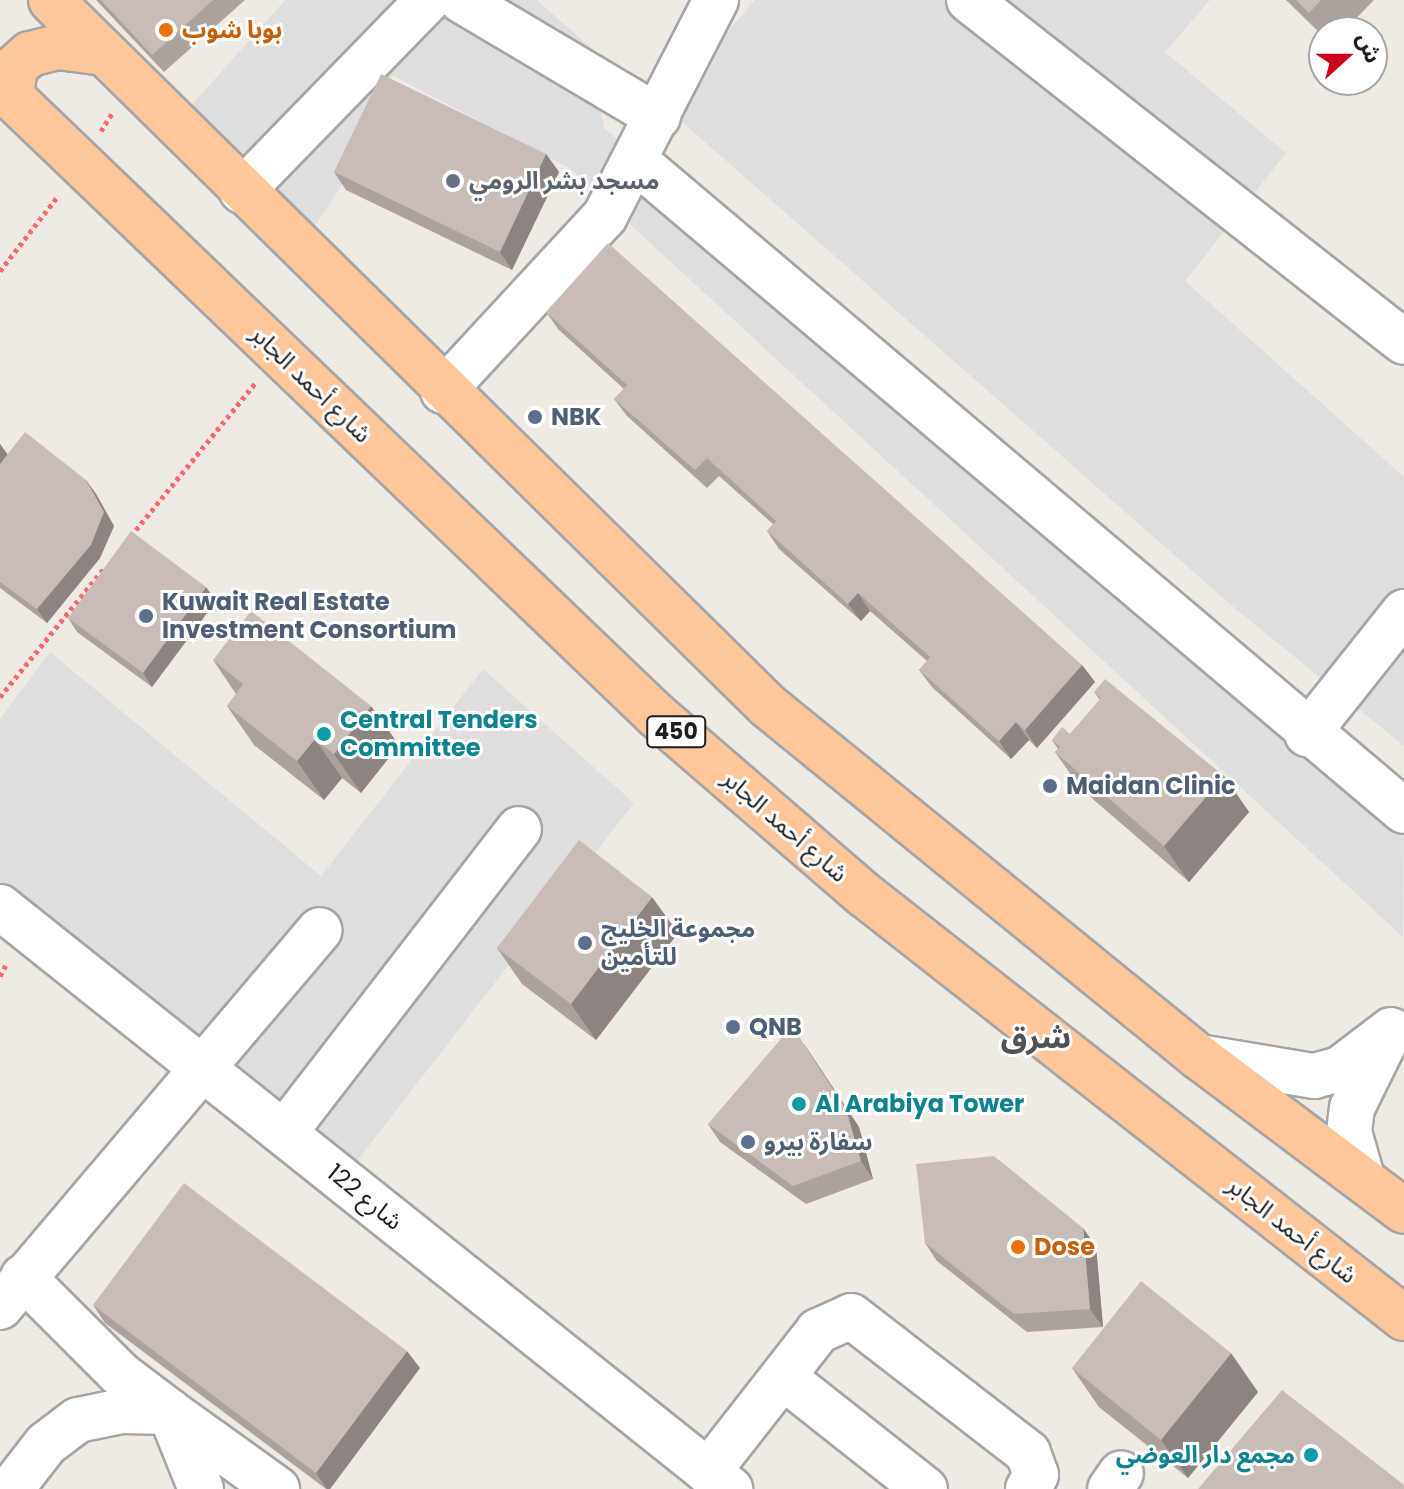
<!DOCTYPE html>
<html>
<head>
<meta charset="utf-8">
<style>
  body { margin:0 }
  #map { position:relative; width:1404px; height:1489px; overflow:hidden; background:#f0eae4; font-family:Poppins,"Noto Sans Arabic",sans-serif }
  div>[style] { position:absolute }
  .parking>* { inset:0; background:#dedede }
  .path>* { height:5px; margin-top:-2.5px; transform-origin:0; background:repeating-linear-gradient(90deg,#ff666b 0 4px,transparent 0 8px) }
  .roads { filter:drop-shadow(2px 0 #a5a5a5) drop-shadow(-2px 0 #a5a5a5) drop-shadow(0 2px #a5a5a5) drop-shadow(0 -2px #a5a5a5) }
  .minor>* { height:44px; margin:-22px; padding:0 22px; transform-origin:22px; border-radius:22px; background:#fff }
  .major>* { height:44px; margin:-22px; padding:0 22px; transform-origin:22px; border-radius:22px; background:#ffc69a }
  .wall>* { inset:0; background:#aca29d }
  .shaded-wall>* { inset:0; background:#8c8480 }
  .building>* { inset:0; background:#c8bcb7 }
  .dots>* { width:22px; height:22px; translate:-50% -50%; box-sizing:border-box; border:4px solid #fff; border-radius:50% }
  span { translate:-50% -50%; white-space:nowrap; text-align:center; line-height:1.15; -webkit-text-stroke:6px #fff; paint-order:stroke }
  .shield-label span { padding:2px 6px; background:#fff; border:2px solid; border-radius:6px; -webkit-text-stroke-width:0 }
  .shield-label { font-size:22px; color:#1e1e1e; font-weight:700 }
  .food-label { font-size:24px; color:#c56008; font-weight:700 }
  .left { translate:0 -50%; text-align:left }
  .worship-label { font-size:24px; color:#5b616d; font-weight:700 }
  .street-label { font-size:24px; color:#1e1e1e }
  .service-label { font-size:24px; color:#4e5e75; font-weight:700 }
  .culture-label { font-size:24px; color:#0d838f; font-weight:700 }
  .right { translate:-100% -50%; text-align:right }
  .district-label { font-size:32px; color:#515151; font-weight:700 }
  .north { position:absolute; left:1308px; top:16px; width:80px; height:80px; box-sizing:border-box; background:#fff; border:2px solid #a5a5a5; border-radius:50%; rotate:69deg; font-size:22px; font-weight:700; line-height:32px; text-align:center; color:#1e1e1e }
  .north::after { content:''; display:block; margin:auto; width:28px; height:36px; background:#cd001c; clip-path:polygon(50% 0,100% 100%,50% 72%,0 100%) }
</style>
</head>
<body>
<div id="map">
  <div class="parking">
    <i style="clip-path:polygon(285px 0,537px 0,589px 46px,604px 128px,1404px 818px,1403px 937px,568px 167px,393px 76px,341px 187px,302px 245px,173px 126px)"></i>
    <i style="clip-path:polygon(755px 0,1210px 0,1165px 52px,1286px 153px,1185px 281px,1404px 477px,1404px 746px,1231px 605px,663px 105px)"></i>
    <i style="clip-path:polygon(50px 652px,321px 876px,483px 669px,634px 803px,350px 1170px,0 889px,0 719px)"></i>
  </div>
  <div class="path">
    <i style="left:101px;top:131px;width:22px;rotate:-58deg"></i>
    <i style="left:0;top:271px;width:95px;rotate:-52.3deg"></i>
    <i style="left:131px;top:536px;width:198px;rotate:-50.9deg"></i>
    <i style="left:0;top:697px;width:166px;rotate:-51.1deg"></i>
    <i style="left:0;top:976px;width:15px;rotate:-62deg"></i>
  </div>
  <div class="roads">
    <div class="minor">
      <i style="left:461px;top:0;width:229px;rotate:30.7deg"></i>
      <i style="left:969px;top:0;width:553px;rotate:38.17deg"></i>
      <i style="left:638px;top:163px;width:1003px;rotate:40.23deg"></i>
      <i style="left:242px;top:191px;width:267px;rotate:-45.8deg"></i>
      <i style="left:443px;top:391px;width:238px;rotate:-47.2deg"></i>
      <i style="left:605px;top:216px;width:243px;rotate:-62.8deg"></i>
      <i style="left:1307px;top:734px;width:156px;rotate:-51.5deg"></i>
      <i style="left:0;top:907px;width:934px;rotate:38.56deg"></i>
      <i style="left:1199px;top:1057px;width:117px;rotate:9.4deg"></i>
      <i style="left:1314px;top:1076px;width:27px;rotate:-15deg"></i>
      <i style="left:1340px;top:1069px;width:64px;rotate:-37.4deg"></i>
      <i style="left:284px;top:1133px;width:384px;rotate:-52.3deg"></i>
      <i style="left:1362px;top:1177px;width:47px;rotate:-106.1deg"></i>
      <i style="left:1349px;top:1132px;width:24px;rotate:-83deg"></i>
      <i style="left:1352px;top:1108px;width:75px;rotate:-63.8deg"></i>
      <i style="left:23px;top:1277px;width:137px;rotate:45deg"></i>
      <i style="left:120px;top:1374px;width:63px;rotate:37.2deg"></i>
      <i style="left:170px;top:1412px;width:83px;rotate:68.1deg"></i>
      <i style="left:0;top:1307px;width:494px;rotate:-49.7deg"></i>
      <i style="left:783px;top:1377px;width:181px;rotate:38.3deg"></i>
      <i style="left:708px;top:1472px;width:179px;rotate:-52deg"></i>
      <i style="left:818px;top:1331px;width:36px;rotate:-24deg"></i>
      <i style="left:851px;top:1316px;width:224px;rotate:37.7deg"></i>
      <i style="left:1028px;top:1453px;width:23px;rotate:70deg"></i>
      <i style="left:1036px;top:1475px;width:16px;rotate:120deg"></i>
      <i style="left:11px;top:1489px;width:57px;rotate:-52.1deg"></i>
      <i style="left:46px;top:1444px;width:40px;rotate:-37deg"></i>
      <i style="left:78px;top:1420px;width:45px;rotate:-11.6deg"></i>
      <i style="left:122px;top:1411px;width:48px;rotate:1.2deg"></i>
      <i style="left:170px;top:1412px;width:132px;rotate:35.7deg"></i>
      <i style="left:1110px;top:1489px;width:19px;rotate:-55deg"></i>
    </div>
    <div class="major">
      <i style="left:51px;top:0;width:1006px;rotate:44.56deg"></i>
      <i style="left:768px;top:706px;width:556px;rotate:39.16deg"></i>
      <i style="left:1199px;top:1057px;width:256px;rotate:36.9deg"></i>
      <i style="left:0;top:86px;width:909px;rotate:43.8deg"></i>
      <i style="left:656px;top:715px;width:277px;rotate:40.8deg"></i>
      <i style="left:866px;top:896px;width:684px;rotate:38.11deg"></i>
      <i style="left:11px;top:96px;width:29px;rotate:-82deg"></i>
      <i style="left:15px;top:67px;width:20px;rotate:-41deg"></i>
      <i style="left:30px;top:54px;width:29px;rotate:-14deg"></i>
      <i style="left:58px;top:47px;width:46px;rotate:7.4deg"></i>
    </div>
  </div>
  <div class="wall">
    <i style="clip-path:polygon(96px 0,245px 0,164px 72px)"></i>
    <i style="clip-path:polygon(1286px 0,1374px 0,1343px 32px,1324px 32px,1324px 37px)"></i>
    <i style="clip-path:polygon(546px 154px,559px 172px,512px 270px,346px 190px,334px 172px)"></i>
    <i style="clip-path:polygon(546px 312px,1082px 665px,1095px 682px,1037px 748px,1029px 740px,1011px 759px,932px 687px,919px 670px,927px 661px,870px 611px,861px 621px,779px 549px,767px 531px,773px 524px,719px 476px,707px 488px,627px 416px,614px 399px,624px 389px,559px 330px)"></i>
    <i style="clip-path:polygon(0 444px,8px 455px,86px 480px,96px 494px,114px 526px,100px 558px,47px 623px,0 588px)"></i>
    <i style="clip-path:polygon(216px 601px,152px 687px,77px 632px,68px 618px)"></i>
    <i style="clip-path:polygon(213px 660px,399px 745px,361px 793px,342px 778px,324px 800px,254px 745px,227px 706px,236px 694px)"></i>
    <i style="clip-path:polygon(1094px 692px,1224px 776px,1249px 812px,1189px 882px,1080px 788px,1055px 752px,1058px 749px,1052px 740px,1070px 734px,1100px 700px)"></i>
    <i style="clip-path:polygon(678px 933px,596px 1040px,522px 984px,497px 948px)"></i>
    <i style="clip-path:polygon(804px 1044px,859px 1127px,873px 1179px,806px 1204px,720px 1142px,708px 1124px)"></i>
    <i style="clip-path:polygon(925px 1243px,1096px 1246px,1103px 1327px,1027px 1332px,937px 1261px)"></i>
    <i style="clip-path:polygon(93px 1305px,420px 1368px,330px 1489px,326px 1489px,105px 1323px)"></i>
    <i style="clip-path:polygon(1072px 1368px,1258px 1392px,1188px 1478px,1099px 1407px)"></i>
  </div>
  <div class="shaded-wall">
    <i style="clip-path:polygon(546px 154px,559px 172px,512px 270px,500px 252px)"></i>
    <i style="clip-path:polygon(0 444px,10px 458px,0 471px)"></i>
    <i style="clip-path:polygon(86px 480px,96px 494px,114px 526px,100px 558px,47px 623px,37px 609px)"></i>
    <i style="clip-path:polygon(206px 587px,216px 601px,152px 687px,143px 673px)"></i>
    <i style="clip-path:polygon(858px 593px,870px 611px,861px 621px,848px 604px)"></i>
    <i style="clip-path:polygon(1082px 665px,1095px 682px,1037px 748px,1025px 730px)"></i>
    <i style="clip-path:polygon(371px 706px,399px 745px,361px 793px,334px 754px)"></i>
    <i style="clip-path:polygon(1016px 722px,1029px 740px,1011px 759px,999px 741px)"></i>
    <i style="clip-path:polygon(315px 739px,342px 778px,324px 800px,297px 761px)"></i>
    <i style="clip-path:polygon(1224px 776px,1249px 812px,1189px 882px,1164px 846px)"></i>
    <i style="clip-path:polygon(652px 897px,678px 933px,596px 1040px,571px 1004px)"></i>
    <i style="clip-path:polygon(804px 1044px,859px 1127px,873px 1179px,861px 1161px)"></i>
    <i style="clip-path:polygon(1083px 1228px,1096px 1246px,1103px 1327px,1090px 1309px)"></i>
    <i style="clip-path:polygon(407px 1351px,420px 1368px,330px 1489px,327px 1489px,316px 1473px)"></i>
    <i style="clip-path:polygon(1231px 1353px,1258px 1392px,1188px 1478px,1161px 1440px)"></i>
  </div>
  <div class="building">
    <i style="clip-path:polygon(101px 0,213px 0,152px 55px)"></i>
    <i style="clip-path:polygon(1296px 0,1321px 0,1309px 13px)"></i>
    <i style="clip-path:polygon(381px 74px,546px 154px,500px 252px,334px 172px)"></i>
    <i style="clip-path:polygon(608px 243px,1082px 665px,1025px 730px,1016px 722px,999px 741px,919px 670px,930px 657px,858px 593px,848px 604px,767px 531px,776px 521px,707px 458px,695px 470px,614px 399px,627px 385px,546px 312px)"></i>
    <i style="clip-path:polygon(25px 432px,86px 480px,104px 512px,91px 545px,37px 609px,0 582px,0 464px)"></i>
    <i style="clip-path:polygon(131px 531px,206px 587px,143px 673px,68px 618px)"></i>
    <i style="clip-path:polygon(251px 611px,371px 706px,334px 754px,315px 739px,297px 761px,227px 706px,243px 684px,213px 660px)"></i>
    <i style="clip-path:polygon(1105px 679px,1224px 776px,1164px 846px,1055px 752px,1060px 747px,1052px 740px,1062px 727px,1070px 734px,1101px 698px,1094px 692px)"></i>
    <i style="clip-path:polygon(579px 840px,652px 897px,571px 1004px,497px 948px)"></i>
    <i style="clip-path:polygon(792px 1026px,846px 1109px,861px 1161px,793px 1186px,708px 1124px)"></i>
    <i style="clip-path:polygon(994px 1156px,1083px 1228px,1090px 1309px,1014px 1314px,925px 1243px,916px 1164px)"></i>
    <i style="clip-path:polygon(184px 1183px,407px 1351px,316px 1473px,93px 1305px)"></i>
    <i style="clip-path:polygon(1141px 1281px,1231px 1353px,1161px 1440px,1072px 1368px)"></i>
    <i style="clip-path:polygon(1282px 1390px,1404px 1485px,1404px 1489px,1198px 1489px)"></i>
  </div>
  <div class="dots">
    <i style="left:166px;top:30px;background:#e8710a"></i>
    <i style="left:453px;top:181px;background:#6b7280"></i>
    <i style="left:535px;top:417px;background:#5c6f8a"></i>
    <i style="left:146px;top:616px;background:#5c6f8a"></i>
    <i style="left:324px;top:734px;background:#0f9aa8"></i>
    <i style="left:1050px;top:786px;background:#5c6f8a"></i>
    <i style="left:585px;top:943px;background:#5c6f8a"></i>
    <i style="left:733px;top:1027px;background:#5c6f8a"></i>
    <i style="left:799px;top:1104px;background:#0f9aa8"></i>
    <i style="left:748px;top:1142px;background:#5c6f8a"></i>
    <i style="left:1018px;top:1247px;background:#e8710a"></i>
    <i style="left:1311px;top:1455px;background:#0f9aa8"></i>
  </div>
  <div class="shield-label">
    <span style="left:676px;top:732px">450</span>
  </div>
  <div class="food-label">
    <span class="left" style="left:182px;top:30px">بوبا شوب</span>
    <span class="left" style="left:1034px;top:1247px">Dose</span>
  </div>
  <div class="worship-label">
    <span class="left" style="left:469px;top:181px">مسجد بشر الرومي</span>
  </div>
  <div class="street-label">
    <span style="left:311px;top:384px;rotate:44deg">شارع أحمد الجابر</span>
    <span style="left:785px;top:826px;rotate:41deg">شارع أحمد الجابر</span>
    <span style="left:365px;top:1197px;rotate:39deg">شارع 122</span>
    <span style="left:1292px;top:1230px;rotate:38deg">شارع أحمد الجابر</span>
  </div>
  <div class="service-label">
    <span class="left" style="left:551px;top:417px">NBK</span>
    <span class="left" style="left:162px;top:616px">Kuwait Real Estate<br>Investment Consortium</span>
    <span class="left" style="left:1066px;top:786px">Maidan Clinic</span>
    <span class="left" style="left:601px;top:943px">مجموعة الخليج<br>للتأمين</span>
    <span class="left" style="left:749px;top:1027px">QNB</span>
    <span class="left" style="left:764px;top:1142px">سفارة بيرو</span>
  </div>
  <div class="culture-label">
    <span class="left" style="left:340px;top:734px">Central Tenders<br>Committee</span>
    <span class="left" style="left:815px;top:1104px">Al Arabiya Tower</span>
    <span class="right" style="left:1295px;top:1455px">مجمع دار العوضي</span>
  </div>
  <div class="district-label">
    <span style="left:1036px;top:1037px">شرق</span>
  </div>
  <div class="north">ش</div>
</div>
</body>
</html>
